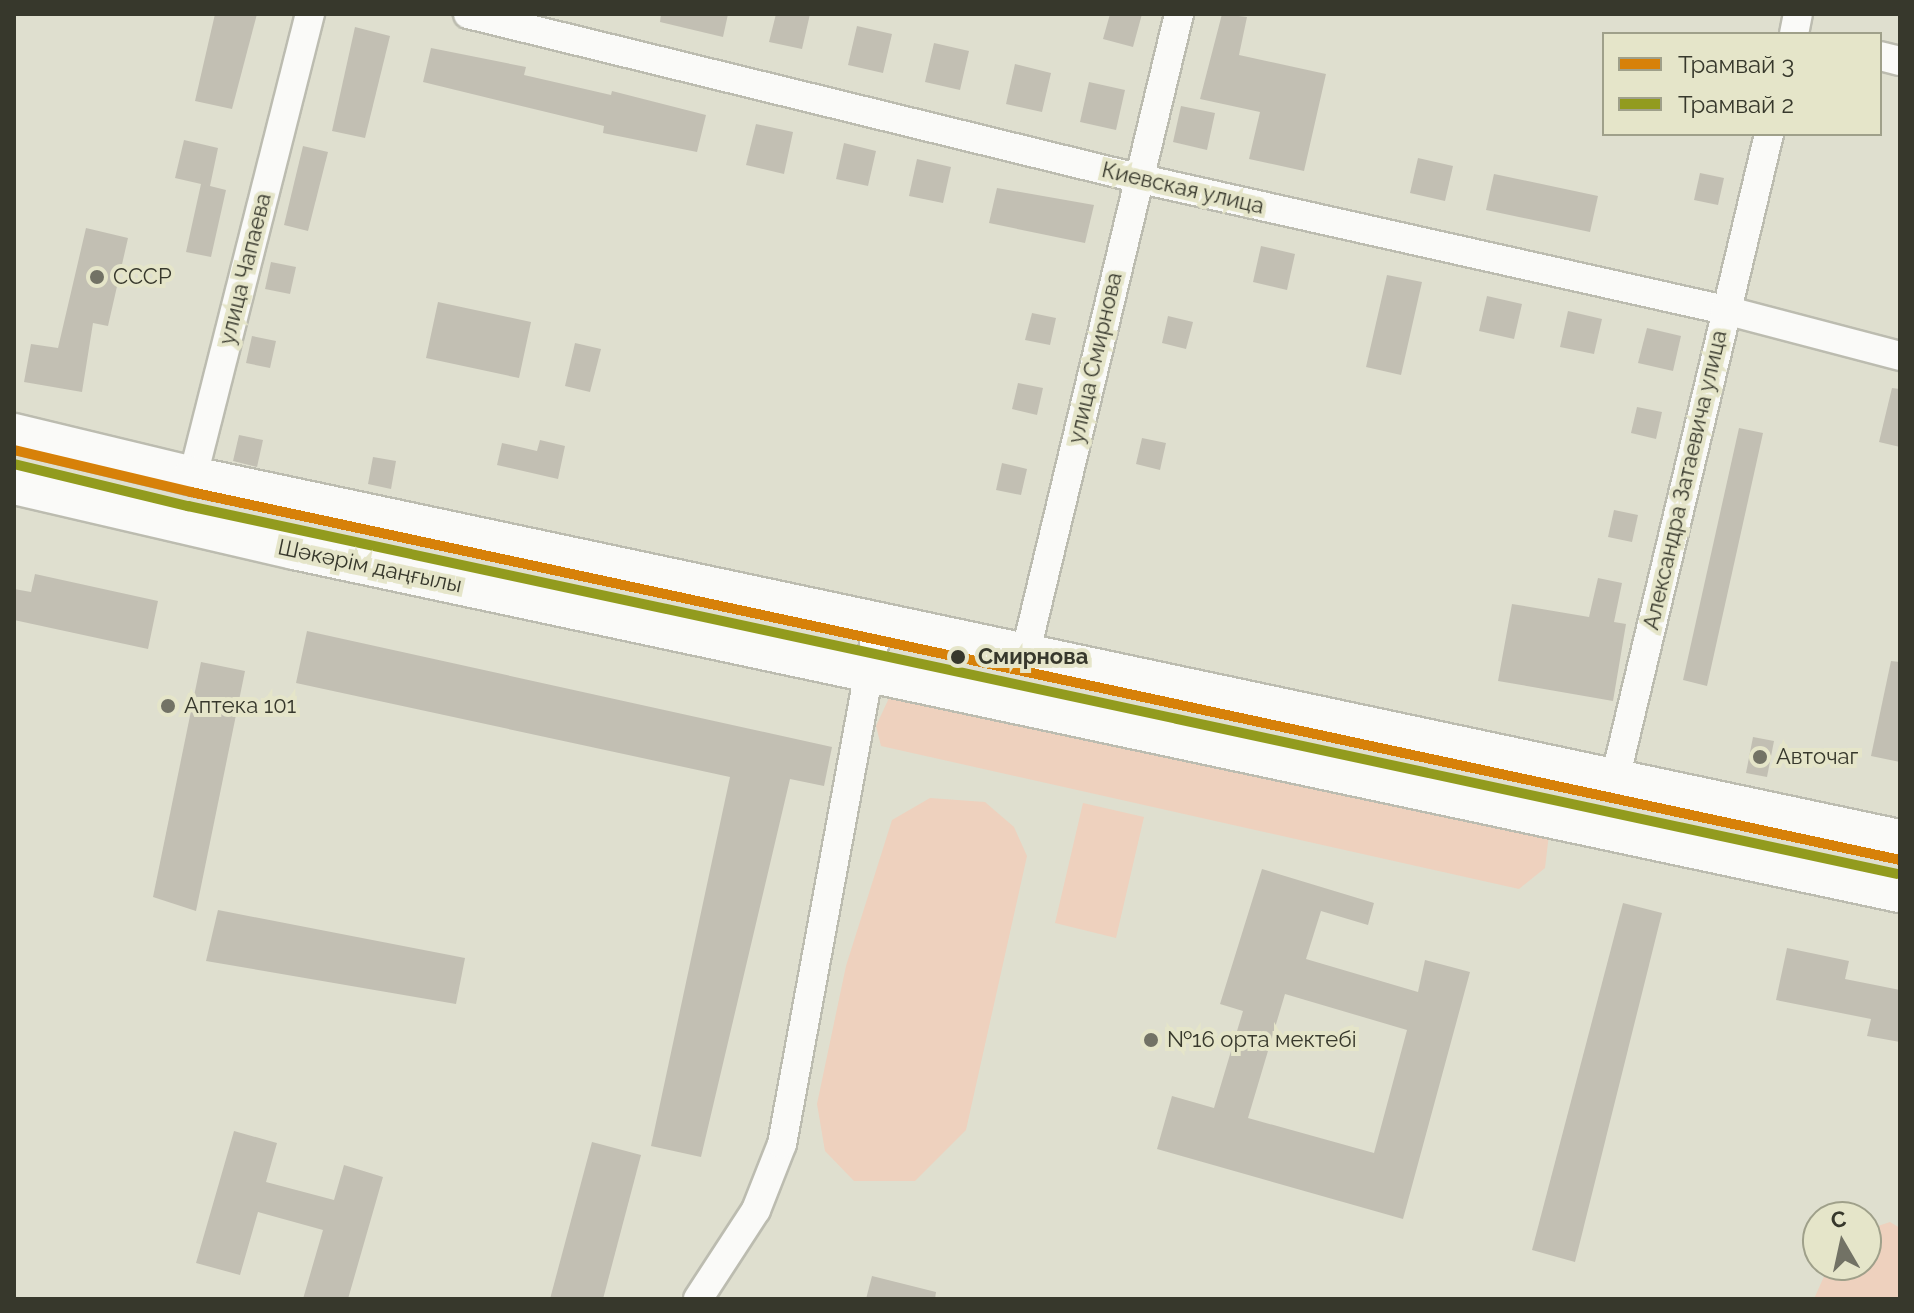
<!DOCTYPE html>
<html>
<head>
<meta charset="utf-8">
<style>
  body { margin:0 }
  #map { position:relative; width:1914px; height:1313px; overflow:hidden; background:#dfdfcf; font-family:Raleway,sans-serif }
  div>[style] { position:absolute }
  .green>* { inset:0; background:#eed1be }
  .building>* { inset:0; background:#c2bfb3 }
  .roads { filter:drop-shadow(2px 0 #bcbcb0) drop-shadow(-2px 0 #bcbcb0) drop-shadow(0 2px #bcbcb0) drop-shadow(0 -2px #bcbcb0) }
  .minor>* { height:28px; margin:-14px; padding:0 14px; transform-origin:14px; border-radius:14px; background:#fafaf8 }
  .secondary>* { height:38px; margin:-19px; padding:0 19px; transform-origin:19px; border-radius:19px; background:#fafaf8 }
  .tram-1>* { height:10px; margin:-5px; padding:0 5px; transform-origin:5px; border-radius:5px; background:#d78109 }
  .tram-2>* { height:10px; margin:-5px; padding:0 5px; transform-origin:5px; border-radius:5px; background:#929b1e }
  .dots>* { width:22px; height:22px; translate:-50% -50%; box-sizing:border-box; border:4px solid #e5e5c9; border-radius:50% }
  span { translate:-50% -50%; white-space:nowrap; text-align:center; line-height:1.15; -webkit-text-stroke:8px #e5e5c9; paint-order:stroke }
  .street-label { font-size:22px; color:#37382c }
  .poi-label { font-size:22px; color:#37382c }
  .left { translate:0 -50%; text-align:left }
  .stop-label { font-size:22px; color:#37382c; font-weight:700 }
  .frame { position:absolute; inset:0; border:16px solid #37382c; pointer-events:none }
  .legend { position:absolute; left:1602px; top:32px; width:280px; height:104px; box-sizing:border-box; background:#e5e5c9; border:2px solid #9fa08a; margin:0; padding:10px 14px; list-style:none; font-size:24px; color:#37382c }
  .legend li { display:flex; align-items:center; gap:16px; height:40px }
  .legend b { width:40px; border:2px solid #9fa08a }
  .north { position:absolute; left:1802px; top:1201px; width:80px; height:80px; box-sizing:border-box; background:#e5e5c9; border:2px solid #9fa08a; border-radius:50%; rotate:351deg; font-size:22px; font-weight:700; line-height:32px; text-align:center; color:#37382c }
  .north::after { content:''; display:block; margin:auto; width:28px; height:36px; background:#727265; clip-path:polygon(50% 0,100% 100%,50% 72%,0 100%) }
</style>
</head>
<body>
<div id="map">
  <div class="green">
    <i style="clip-path:polygon(889px 698px,1549px 834px,1545px 868px,1519px 889px,881px 746px,876px 726px)"></i>
    <i style="clip-path:polygon(930px 798px,985px 802px,1014px 827px,1027px 856px,966px 1130px,915px 1181px,854px 1181px,825px 1151px,817px 1104px,846px 966px,892px 820px)"></i>
    <i style="clip-path:polygon(1083px 803px,1144px 817px,1116px 938px,1055px 923px)"></i>
    <i style="clip-path:polygon(1890px 1222px,1900px 1228px,1900px 1299px,1814px 1299px,1829px 1265px,1866px 1265px,1866px 1230px)"></i>
  </div>
  <div class="building">
    <i style="clip-path:polygon(215px 14px,257px 14px,232px 109px,195px 101px)"></i>
    <i style="clip-path:polygon(661px 14px,728px 14px,723px 37px,660px 22px)"></i>
    <i style="clip-path:polygon(776px 14px,810px 14px,802px 49px,769px 42px)"></i>
    <i style="clip-path:polygon(1110px 14px,1142px 14px,1133px 47px,1103px 39px)"></i>
    <i style="clip-path:polygon(1222px 14px,1247px 17px,1239px 55px,1326px 74px,1304px 171px,1249px 159px,1260px 112px,1200px 99px)"></i>
    <i style="clip-path:polygon(857px 26px,892px 34px,883px 73px,848px 65px)"></i>
    <i style="clip-path:polygon(355px 27px,390px 36px,365px 138px,332px 131px)"></i>
    <i style="clip-path:polygon(934px 43px,969px 51px,960px 90px,925px 82px)"></i>
    <i style="clip-path:polygon(431px 48px,526px 67px,524px 75px,611px 95px,612px 91px,706px 115px,697px 152px,603px 133px,604px 126px,423px 82px)"></i>
    <i style="clip-path:polygon(1015px 64px,1051px 73px,1042px 112px,1006px 104px)"></i>
    <i style="clip-path:polygon(1089px 82px,1125px 90px,1116px 130px,1080px 122px)"></i>
    <i style="clip-path:polygon(1181px 106px,1215px 113px,1207px 150px,1173px 142px)"></i>
    <i style="clip-path:polygon(756px 124px,793px 132px,784px 174px,746px 165px)"></i>
    <i style="clip-path:polygon(184px 140px,218px 148px,210px 186px,226px 190px,211px 257px,186px 252px,201px 184px,175px 178px)"></i>
    <i style="clip-path:polygon(844px 143px,876px 151px,868px 186px,836px 179px)"></i>
    <i style="clip-path:polygon(303px 146px,328px 152px,308px 231px,284px 225px)"></i>
    <i style="clip-path:polygon(1418px 158px,1453px 166px,1445px 201px,1410px 193px)"></i>
    <i style="clip-path:polygon(917px 159px,951px 167px,943px 203px,909px 196px)"></i>
    <i style="clip-path:polygon(1700px 173px,1724px 178px,1718px 205px,1694px 200px)"></i>
    <i style="clip-path:polygon(1494px 174px,1598px 196px,1590px 232px,1486px 210px)"></i>
    <i style="clip-path:polygon(997px 188px,1094px 205px,1085px 243px,989px 223px)"></i>
    <i style="clip-path:polygon(86px 228px,128px 238px,108px 326px,93px 323px,82px 392px,24px 382px,31px 344px,58px 348px)"></i>
    <i style="clip-path:polygon(1261px 246px,1295px 254px,1287px 290px,1253px 282px)"></i>
    <i style="clip-path:polygon(271px 262px,296px 267px,290px 294px,265px 289px)"></i>
    <i style="clip-path:polygon(1387px 275px,1422px 282px,1401px 375px,1366px 367px)"></i>
    <i style="clip-path:polygon(1487px 296px,1522px 304px,1514px 339px,1479px 331px)"></i>
    <i style="clip-path:polygon(438px 302px,531px 322px,519px 378px,426px 358px)"></i>
    <i style="clip-path:polygon(1568px 311px,1602px 319px,1594px 354px,1560px 347px)"></i>
    <i style="clip-path:polygon(1032px 313px,1056px 318px,1050px 345px,1025px 340px)"></i>
    <i style="clip-path:polygon(1168px 316px,1193px 322px,1186px 349px,1162px 343px)"></i>
    <i style="clip-path:polygon(1647px 328px,1681px 336px,1673px 371px,1638px 363px)"></i>
    <i style="clip-path:polygon(252px 336px,276px 341px,270px 368px,246px 363px)"></i>
    <i style="clip-path:polygon(575px 343px,601px 349px,590px 392px,565px 386px)"></i>
    <i style="clip-path:polygon(1018px 383px,1043px 388px,1037px 415px,1012px 409px)"></i>
    <i style="clip-path:polygon(1892px 388px,1900px 389px,1900px 447px,1879px 442px)"></i>
    <i style="clip-path:polygon(1637px 407px,1662px 412px,1656px 439px,1631px 433px)"></i>
    <i style="clip-path:polygon(1739px 428px,1763px 433px,1707px 686px,1683px 680px)"></i>
    <i style="clip-path:polygon(239px 435px,263px 440px,257px 467px,233px 461px)"></i>
    <i style="clip-path:polygon(1142px 438px,1166px 443px,1160px 470px,1136px 464px)"></i>
    <i style="clip-path:polygon(540px 440px,565px 446px,558px 479px,497px 465px,502px 443px,537px 451px)"></i>
    <i style="clip-path:polygon(373px 457px,396px 461px,391px 489px,368px 484px)"></i>
    <i style="clip-path:polygon(1002px 463px,1027px 469px,1021px 495px,996px 490px)"></i>
    <i style="clip-path:polygon(1614px 510px,1638px 515px,1632px 542px,1608px 537px)"></i>
    <i style="clip-path:polygon(35px 574px,158px 601px,148px 649px,14px 620px,14px 589px,31px 592px)"></i>
    <i style="clip-path:polygon(1598px 578px,1622px 583px,1614px 622px,1626px 624px,1613px 701px,1498px 681px,1512px 604px,1589px 617px)"></i>
    <i style="clip-path:polygon(307px 631px,832px 747px,824px 786px,790px 779px,701px 1157px,651px 1146px,730px 777px,296px 683px)"></i>
    <i style="clip-path:polygon(1891px 661px,1900px 662px,1900px 762px,1871px 756px)"></i>
    <i style="clip-path:polygon(201px 662px,245px 671px,196px 911px,153px 897px)"></i>
    <i style="clip-path:polygon(1753px 737px,1774px 741px,1767px 777px,1746px 773px)"></i>
    <i style="clip-path:polygon(evenodd,1262px 869px,1374px 903px,1368px 925px,1321px 911px,1306px 959px,1418px 992px,1425px 960px,1470px 972px,1403px 1219px,1157px 1149px,1172px 1096px,1214px 1108px,1243px 1011px,1220px 1004px,1262px 869px,1285px 994px,1407px 1030px,1374px 1153px,1248px 1118px,1285px 994px)"></i>
    <i style="clip-path:polygon(1623px 903px,1662px 913px,1575px 1262px,1532px 1250px)"></i>
    <i style="clip-path:polygon(218px 910px,465px 958px,456px 1004px,206px 961px)"></i>
    <i style="clip-path:polygon(1787px 948px,1849px 961px,1845px 979px,1900px 990px,1900px 1042px,1867px 1036px,1871px 1019px,1776px 1000px)"></i>
    <i style="clip-path:polygon(234px 1131px,277px 1143px,266px 1182px,334px 1200px,344px 1165px,383px 1177px,348px 1299px,303px 1299px,323px 1230px,258px 1212px,240px 1275px,196px 1263px)"></i>
    <i style="clip-path:polygon(592px 1142px,641px 1155px,603px 1299px,550px 1299px)"></i>
    <i style="clip-path:polygon(872px 1276px,936px 1292px,935px 1299px,866px 1299px)"></i>
  </div>
  <div class="roads">
    <div class="minor">
      <i style="left:468px;top:14px;width:689px;rotate:13.77deg"></i>
      <i style="left:1137px;top:178px;width:603px;rotate:12.65deg"></i>
      <i style="left:1725px;top:310px;width:181px;rotate:14.7deg"></i>
      <i style="left:1794px;top:34px;width:20px;rotate:-79deg"></i>
      <i style="left:1880px;top:56px;width:21px;rotate:14deg"></i>
      <i style="left:193px;top:476px;width:477px;rotate:-75.8deg"></i>
      <i style="left:1025px;top:655px;width:659px;rotate:-76.49deg"></i>
      <i style="left:1615px;top:779px;width:663px;rotate:-76.57deg"></i>
      <i style="left:698px;top:1299px;width:106px;rotate:-56.9deg"></i>
      <i style="left:756px;top:1210px;width:71px;rotate:-68.5deg"></i>
      <i style="left:782px;top:1144px;width:530px;rotate:-79.56deg"></i>
    </div>
    <div class="secondary">
      <i style="left:14px;top:433px;width:184px;rotate:13.5deg"></i>
      <i style="left:193px;top:476px;width:1745px;rotate:12.01deg"></i>
      <i style="left:14px;top:485px;width:287px;rotate:13.1deg"></i>
      <i style="left:294px;top:550px;width:1642px;rotate:12.06deg"></i>
    </div>
  </div>
  <div class="tram-1">
    <i style="left:14px;top:450px;width:182px;rotate:13.3deg"></i>
    <i style="left:191px;top:492px;width:1748px;rotate:12.15deg"></i>
  </div>
  <div class="tram-2">
    <i style="left:14px;top:464px;width:179px;rotate:13.6deg"></i>
    <i style="left:188px;top:506px;width:1748px;rotate:12.15deg"></i>
  </div>
  <div class="dots">
    <i style="left:97px;top:277px;background:#727265"></i>
    <i style="left:958px;top:657px;background:#37382c"></i>
    <i style="left:168px;top:706px;background:#727265"></i>
    <i style="left:1760px;top:757px;background:#727265"></i>
    <i style="left:1151px;top:1040px;background:#727265"></i>
  </div>
  <div class="street-label">
    <span style="left:1183px;top:188px;rotate:13deg">Киевская улица</span>
    <span style="left:245px;top:269px;rotate:-76deg">улица Чапаева</span>
    <span style="left:1095px;top:358px;rotate:-77deg">улица Смирнова</span>
    <span style="left:1685px;top:480px;rotate:-77deg">Александра Затаевича улица</span>
    <span style="left:370px;top:566px;rotate:12deg">Шәкәрім даңғылы</span>
  </div>
  <div class="poi-label">
    <span class="left" style="left:113px;top:277px">СССР</span>
    <span class="left" style="left:184px;top:706px">Аптека 101</span>
    <span class="left" style="left:1776px;top:757px">Авточаг</span>
    <span class="left" style="left:1167px;top:1040px">№16 орта мектебі</span>
  </div>
  <div class="stop-label">
    <span class="left" style="left:978px;top:657px">Смирнова</span>
  </div>
  <div class="frame"></div>
  <ul class="legend">
  <li><b style="height:10px;background:#d78109"></b>Трамвай 3</li>
  <li><b style="height:10px;background:#929b1e"></b>Трамвай 2</li>
  </ul>
  <div class="north">С</div>
</div>
</body>
</html>
